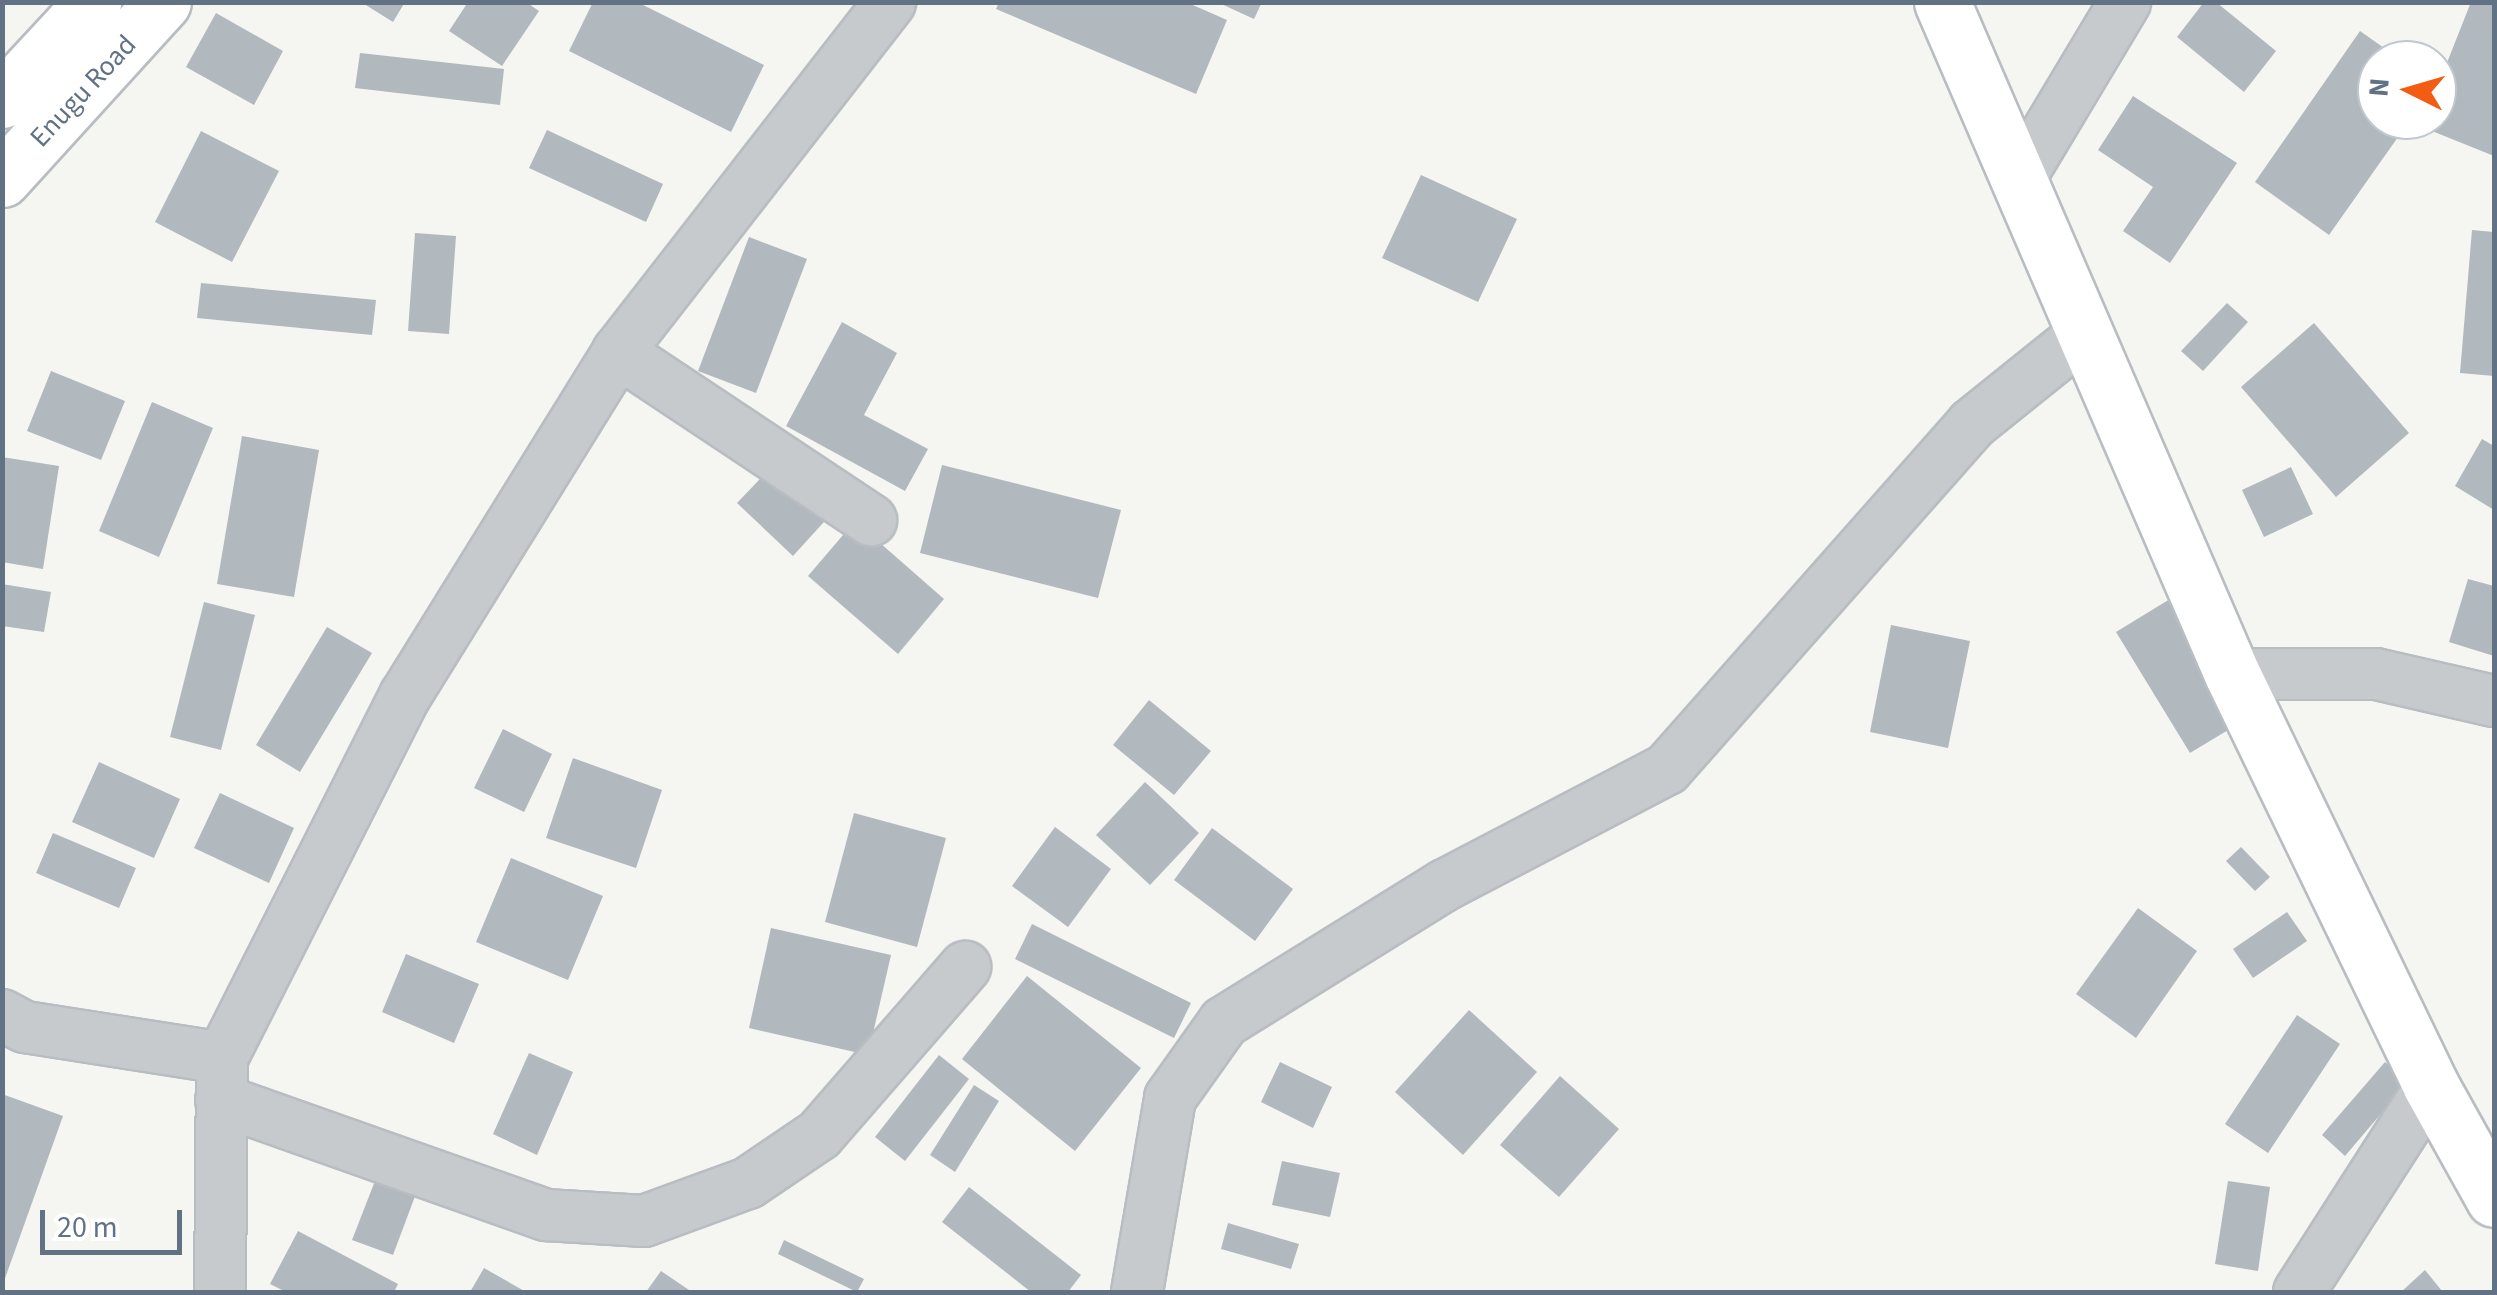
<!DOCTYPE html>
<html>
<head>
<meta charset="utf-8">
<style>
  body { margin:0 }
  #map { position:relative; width:2497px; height:1295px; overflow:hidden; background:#f5f6f1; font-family:"Source Sans 3",sans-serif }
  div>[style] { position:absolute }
  .building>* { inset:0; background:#b1b8be }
  .roads { filter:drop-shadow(2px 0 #b8bdc2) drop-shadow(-2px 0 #b8bdc2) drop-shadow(0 2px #b8bdc2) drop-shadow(0 -2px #b8bdc2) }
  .street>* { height:50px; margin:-25px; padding:0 25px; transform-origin:25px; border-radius:25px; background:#c7cacd }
  .secondary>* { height:55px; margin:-27.5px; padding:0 27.5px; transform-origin:27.5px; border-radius:27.5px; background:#fff }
  .primary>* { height:55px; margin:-27.5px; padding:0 27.5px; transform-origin:27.5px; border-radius:27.5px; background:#fff }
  span { translate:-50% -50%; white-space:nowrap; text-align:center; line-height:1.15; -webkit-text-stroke:10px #fff; paint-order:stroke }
  .street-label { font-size:28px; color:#617285 }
  .frame { position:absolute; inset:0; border:5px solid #617285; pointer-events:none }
  .north { position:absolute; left:2357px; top:40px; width:100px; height:100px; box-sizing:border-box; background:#fff; border:2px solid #c0c7ce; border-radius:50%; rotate:275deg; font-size:28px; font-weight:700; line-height:40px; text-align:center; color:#617285 }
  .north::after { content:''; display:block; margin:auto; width:35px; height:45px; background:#f35c13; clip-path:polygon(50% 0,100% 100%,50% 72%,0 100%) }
  .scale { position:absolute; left:40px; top:1210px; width:142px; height:45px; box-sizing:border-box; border:5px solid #617285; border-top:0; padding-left:12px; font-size:30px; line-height:35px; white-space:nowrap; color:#617285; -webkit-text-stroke:8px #fff; paint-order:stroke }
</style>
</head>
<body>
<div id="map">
  <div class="building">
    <i style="clip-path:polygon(361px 2px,405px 2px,393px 22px)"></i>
    <i style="clip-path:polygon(468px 2px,526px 2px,539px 11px,502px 66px,449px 31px)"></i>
    <i style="clip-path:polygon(593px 2px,637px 2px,764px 65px,731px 132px,569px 51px)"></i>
    <i style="clip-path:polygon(999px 2px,1186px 2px,1227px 20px,1196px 94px,996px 9px)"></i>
    <i style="clip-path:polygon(1217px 2px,1262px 2px,1254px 19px)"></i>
    <i style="clip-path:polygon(2204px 2px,2216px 2px,2276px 51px,2244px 92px,2177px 37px)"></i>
    <i style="clip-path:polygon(2471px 2px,2494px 2px,2494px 156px,2422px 127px,2424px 120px,2437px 120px,2437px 88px)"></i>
    <i style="clip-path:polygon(216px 13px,283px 51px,254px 105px,186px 67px)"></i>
    <i style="clip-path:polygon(2360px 31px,2401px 60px,2377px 60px,2377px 120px,2410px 120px,2329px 235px,2255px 182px)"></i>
    <i style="clip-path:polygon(360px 53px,504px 69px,500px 105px,355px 88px)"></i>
    <i style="clip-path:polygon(2133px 96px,2237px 163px,2170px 263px,2123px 231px,2153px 187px,2098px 150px)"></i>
    <i style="clip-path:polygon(547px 130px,663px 184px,646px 222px,529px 168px)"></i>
    <i style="clip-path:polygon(201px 131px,279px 171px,232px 262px,155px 222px)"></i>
    <i style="clip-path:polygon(1421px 175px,1517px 219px,1478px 302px,1382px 258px)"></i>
    <i style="clip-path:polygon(2472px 230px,2494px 232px,2494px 376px,2460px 373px)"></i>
    <i style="clip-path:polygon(415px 233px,456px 236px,449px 334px,408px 331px)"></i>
    <i style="clip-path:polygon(749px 237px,807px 259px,756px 393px,698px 371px)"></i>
    <i style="clip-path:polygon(201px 283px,376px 300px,372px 335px,197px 318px)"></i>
    <i style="clip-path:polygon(2227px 303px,2248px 322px,2203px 371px,2181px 351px)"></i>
    <i style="clip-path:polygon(842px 322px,897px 353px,864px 415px,928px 449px,905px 491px,786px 426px)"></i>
    <i style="clip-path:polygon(2314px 323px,2409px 433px,2336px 497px,2241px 387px)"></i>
    <i style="clip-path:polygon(51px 371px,125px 401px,101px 460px,27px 431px)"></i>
    <i style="clip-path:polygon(152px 402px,213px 428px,159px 557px,99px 531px)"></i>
    <i style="clip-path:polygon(242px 436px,319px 450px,294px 597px,217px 584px)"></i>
    <i style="clip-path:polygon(2482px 439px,2494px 446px,2494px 510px,2455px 486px)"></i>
    <i style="clip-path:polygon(2px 457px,59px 466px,43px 569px,2px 562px)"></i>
    <i style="clip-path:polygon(778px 460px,833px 512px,793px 556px,737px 503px)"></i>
    <i style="clip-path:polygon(942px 465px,1121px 510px,1098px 598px,920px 553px)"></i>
    <i style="clip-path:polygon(2291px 467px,2313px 514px,2264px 537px,2242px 490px)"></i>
    <i style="clip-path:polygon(855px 521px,944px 599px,898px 654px,808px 576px)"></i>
    <i style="clip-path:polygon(2468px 579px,2494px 586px,2494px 656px,2449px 642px)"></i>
    <i style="clip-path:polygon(2px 584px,51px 592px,44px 632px,2px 626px)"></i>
    <i style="clip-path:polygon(2170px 599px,2243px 721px,2190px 753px,2116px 632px)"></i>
    <i style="clip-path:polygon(204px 602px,255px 615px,221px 750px,170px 737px)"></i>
    <i style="clip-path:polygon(1891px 625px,1970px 641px,1948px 748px,1870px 732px)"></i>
    <i style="clip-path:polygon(327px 627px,372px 653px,300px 772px,256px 745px)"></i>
    <i style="clip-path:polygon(1149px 700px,1211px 751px,1174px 795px,1113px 745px)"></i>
    <i style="clip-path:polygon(503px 729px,552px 754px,524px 812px,474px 788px)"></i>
    <i style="clip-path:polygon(573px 758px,662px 790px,636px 868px,546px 838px)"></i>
    <i style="clip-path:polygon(99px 762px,180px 799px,154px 858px,72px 822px)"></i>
    <i style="clip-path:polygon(1145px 782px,1199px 833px,1150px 885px,1096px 835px)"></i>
    <i style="clip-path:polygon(220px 793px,294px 828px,269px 883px,194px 848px)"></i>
    <i style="clip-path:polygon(854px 813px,946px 838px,917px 947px,825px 922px)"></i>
    <i style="clip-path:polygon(1055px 827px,1111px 869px,1068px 927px,1012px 886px)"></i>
    <i style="clip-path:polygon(1212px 828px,1293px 889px,1255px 941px,1174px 880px)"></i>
    <i style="clip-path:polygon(53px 833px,136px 868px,119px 908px,36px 873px)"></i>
    <i style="clip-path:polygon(2241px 847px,2270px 877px,2255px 891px,2226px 861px)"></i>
    <i style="clip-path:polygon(511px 858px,603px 896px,568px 980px,476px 942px)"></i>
    <i style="clip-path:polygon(2138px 908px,2197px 951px,2136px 1038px,2076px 994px)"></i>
    <i style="clip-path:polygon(2287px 912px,2307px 941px,2253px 978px,2233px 949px)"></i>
    <i style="clip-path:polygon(1032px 924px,1191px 1003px,1174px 1038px,1015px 959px)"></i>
    <i style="clip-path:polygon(771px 928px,891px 955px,868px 1055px,749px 1028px)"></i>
    <i style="clip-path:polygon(406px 954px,479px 984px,454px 1043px,382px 1012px)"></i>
    <i style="clip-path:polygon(1027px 976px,1141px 1068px,1075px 1151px,962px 1059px)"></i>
    <i style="clip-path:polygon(1469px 1010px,1537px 1072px,1463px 1155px,1395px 1092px)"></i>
    <i style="clip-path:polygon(2297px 1015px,2340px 1044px,2268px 1153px,2225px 1124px)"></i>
    <i style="clip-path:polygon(529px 1053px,573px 1072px,537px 1155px,493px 1134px)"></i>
    <i style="clip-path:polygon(939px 1055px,969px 1079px,905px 1161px,875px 1137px)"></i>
    <i style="clip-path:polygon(1280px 1062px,1332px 1087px,1313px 1128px,1261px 1102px)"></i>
    <i style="clip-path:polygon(2385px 1062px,2408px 1082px,2345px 1156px,2322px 1135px)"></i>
    <i style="clip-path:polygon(1560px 1076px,1619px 1129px,1559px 1197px,1500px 1145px)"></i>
    <i style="clip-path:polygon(974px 1085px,999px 1101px,955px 1172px,930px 1155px)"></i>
    <i style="clip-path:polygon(2px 1094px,63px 1116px,3px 1284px,2px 1284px)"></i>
    <i style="clip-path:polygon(1282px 1161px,1340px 1173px,1330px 1217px,1272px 1205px)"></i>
    <i style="clip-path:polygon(380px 1168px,420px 1183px,393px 1255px,352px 1240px)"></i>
    <i style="clip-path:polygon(2228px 1181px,2270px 1187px,2258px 1271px,2215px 1264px)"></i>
    <i style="clip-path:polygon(969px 1187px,1081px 1275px,1068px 1292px,1031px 1292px,942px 1222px)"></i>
    <i style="clip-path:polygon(1228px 1223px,1299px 1244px,1291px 1269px,1221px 1249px)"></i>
    <i style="clip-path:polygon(298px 1231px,398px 1284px,394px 1292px,286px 1292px,270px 1284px)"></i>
    <i style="clip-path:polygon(784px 1240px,864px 1279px,857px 1292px,778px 1254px)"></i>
    <i style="clip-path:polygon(484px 1268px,526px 1292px,470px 1292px)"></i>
    <i style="clip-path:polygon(2425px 1270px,2442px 1291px,2401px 1292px)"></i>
    <i style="clip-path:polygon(661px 1271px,692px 1292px,646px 1292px)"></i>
  </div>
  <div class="roads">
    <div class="street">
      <i style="left:2021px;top:176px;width:203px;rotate:-59.1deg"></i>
      <i style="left:618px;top:352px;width:304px;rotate:33.6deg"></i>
      <i style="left:2232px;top:674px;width:144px"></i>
      <i style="left:2376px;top:674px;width:121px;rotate:12.9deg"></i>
      <i style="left:2px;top:1015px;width:26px;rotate:28deg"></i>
      <i style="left:25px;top:1027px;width:199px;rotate:8.9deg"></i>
      <i style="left:221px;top:1100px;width:345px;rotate:19.5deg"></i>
      <i style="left:546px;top:1215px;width:98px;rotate:3.5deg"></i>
      <i style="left:644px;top:1221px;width:111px;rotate:-20.1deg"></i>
      <i style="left:748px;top:1183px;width:86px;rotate:-34.1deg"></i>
      <i style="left:819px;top:1135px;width:223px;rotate:-49deg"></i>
      <i style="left:220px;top:1292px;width:234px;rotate:-89.5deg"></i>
      <i style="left:222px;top:1058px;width:406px;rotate:-63.2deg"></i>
      <i style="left:405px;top:696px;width:405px;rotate:-58.2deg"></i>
      <i style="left:618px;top:352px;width:443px;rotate:-52.1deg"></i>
      <i style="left:1137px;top:1292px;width:197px;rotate:-80.3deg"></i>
      <i style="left:1170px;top:1098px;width:93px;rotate:-54.6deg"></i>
      <i style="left:1224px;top:1022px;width:260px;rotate:-31.8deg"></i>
      <i style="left:1445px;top:885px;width:250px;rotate:-27.6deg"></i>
      <i style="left:1667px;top:769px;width:460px;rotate:-48.5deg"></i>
      <i style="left:1972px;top:424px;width:145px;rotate:-38.8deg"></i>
      <i style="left:2299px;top:1292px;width:245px;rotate:-57.3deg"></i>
    </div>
    <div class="secondary">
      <i style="left:1942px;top:2px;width:732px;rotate:66.66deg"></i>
      <i style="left:2232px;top:674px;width:458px;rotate:64.2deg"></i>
      <i style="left:2431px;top:1086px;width:129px;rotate:60.9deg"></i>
    </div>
    <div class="primary">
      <i style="left:2px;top:100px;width:134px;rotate:-47.1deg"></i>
      <i style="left:2px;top:179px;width:239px;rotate:-47.7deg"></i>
    </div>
  </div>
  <div class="street-label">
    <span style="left:83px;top:91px;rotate:-47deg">Enugu Road</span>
  </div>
  <div class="frame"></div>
  <div class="north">N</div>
  <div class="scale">20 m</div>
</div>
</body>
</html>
